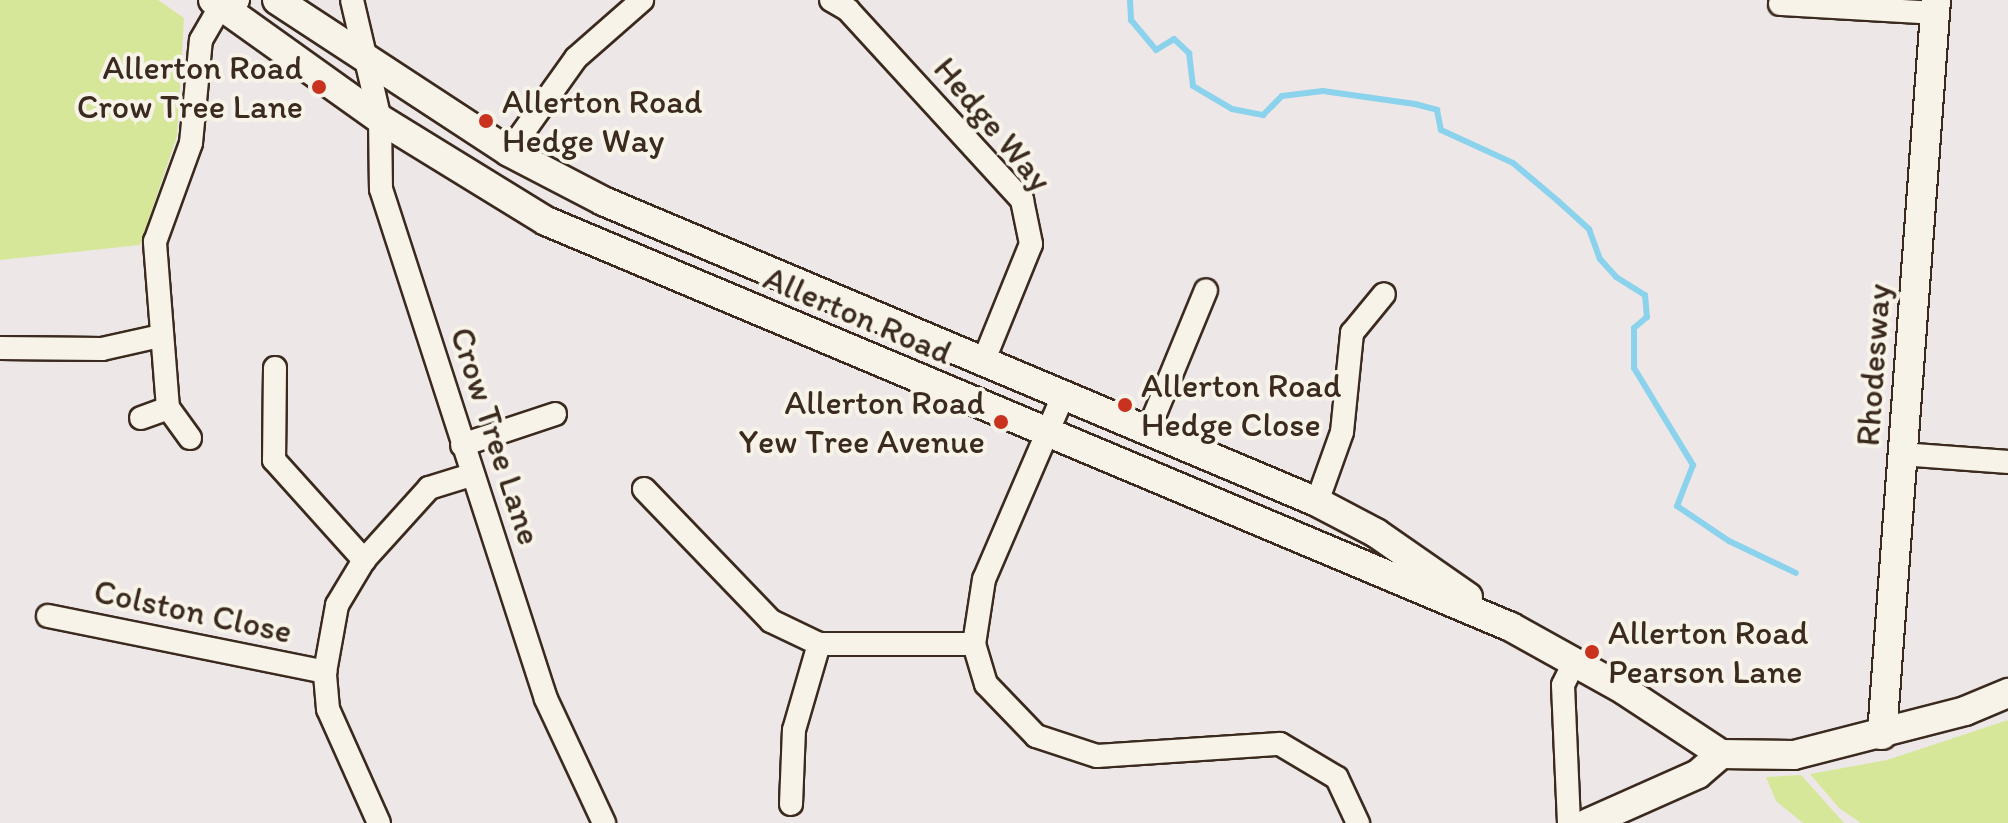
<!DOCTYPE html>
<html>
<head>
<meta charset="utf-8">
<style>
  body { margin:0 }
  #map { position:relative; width:2008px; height:823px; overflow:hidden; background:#eee7e8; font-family:Itim,sans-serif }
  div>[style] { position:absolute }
  .green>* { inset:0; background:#d6e79a }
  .stream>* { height:6px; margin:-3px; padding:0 3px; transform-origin:3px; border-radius:3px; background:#8bd2ed }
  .roads { filter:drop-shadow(2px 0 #3b2a1e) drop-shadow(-2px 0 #3b2a1e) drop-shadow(0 2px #3b2a1e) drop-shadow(0 -2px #3b2a1e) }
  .minor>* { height:22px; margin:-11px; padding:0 11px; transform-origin:11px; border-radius:11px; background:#f7f3e8 }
  .tertiary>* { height:28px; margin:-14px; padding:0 14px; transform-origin:14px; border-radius:14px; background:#f7f3e8 }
  .dots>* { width:22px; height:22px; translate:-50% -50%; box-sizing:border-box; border:4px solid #f7f3e8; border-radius:50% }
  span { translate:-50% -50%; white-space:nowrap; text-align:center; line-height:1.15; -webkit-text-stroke:8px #f7f3e8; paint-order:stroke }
  .poi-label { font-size:34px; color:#3b2a1e }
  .right { translate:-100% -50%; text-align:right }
  .left { translate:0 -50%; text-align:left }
  .street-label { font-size:34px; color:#3b2a1e }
</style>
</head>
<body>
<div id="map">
  <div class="green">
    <i style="clip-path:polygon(0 0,158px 0,184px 18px,177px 136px,140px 245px,0 260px)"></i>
    <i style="clip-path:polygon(2008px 720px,2008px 823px,1861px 823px,1839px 808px,1810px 774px,1887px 760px)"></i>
    <i style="clip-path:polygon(1801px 775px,1844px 823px,1803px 823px,1776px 801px,1766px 777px)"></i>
  </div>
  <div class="stream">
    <i style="left:1130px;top:0;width:20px;rotate:87deg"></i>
    <i style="left:1131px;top:20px;width:39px;rotate:50deg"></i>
    <i style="left:1156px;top:50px;width:21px;rotate:-31deg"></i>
    <i style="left:1174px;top:39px;width:21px;rotate:43deg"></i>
    <i style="left:1189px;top:53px;width:33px;rotate:83deg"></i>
    <i style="left:1193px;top:86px;width:45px;rotate:30.5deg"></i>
    <i style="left:1232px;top:109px;width:32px;rotate:11deg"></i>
    <i style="left:1263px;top:115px;width:27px;rotate:-45deg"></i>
    <i style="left:1282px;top:96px;width:41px;rotate:-7deg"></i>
    <i style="left:1323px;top:91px;width:93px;rotate:8deg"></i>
    <i style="left:1415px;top:104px;width:23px;rotate:15deg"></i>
    <i style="left:1437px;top:110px;width:20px;rotate:79deg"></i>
    <i style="left:1441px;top:130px;width:79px;rotate:24.6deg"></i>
    <i style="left:1513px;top:163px;width:59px;rotate:40.2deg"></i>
    <i style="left:1558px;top:201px;width:42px;rotate:42.1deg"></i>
    <i style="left:1589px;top:229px;width:32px;rotate:70deg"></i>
    <i style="left:1600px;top:259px;width:24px;rotate:48deg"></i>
    <i style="left:1616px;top:277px;width:34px;rotate:32deg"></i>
    <i style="left:1645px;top:295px;width:22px;rotate:85deg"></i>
    <i style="left:1647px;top:317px;width:17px;rotate:140deg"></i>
    <i style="left:1634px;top:328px;width:40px;rotate:90deg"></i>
    <i style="left:1634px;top:368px;width:114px;rotate:58.7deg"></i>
    <i style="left:1693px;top:465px;width:44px;rotate:111.3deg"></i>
    <i style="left:1677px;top:506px;width:63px;rotate:33.9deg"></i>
    <i style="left:1729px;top:541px;width:74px;rotate:25.5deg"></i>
  </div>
  <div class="roads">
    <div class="minor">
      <i style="left:352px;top:0;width:122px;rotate:76.8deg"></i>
      <i style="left:380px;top:119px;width:70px;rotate:89.2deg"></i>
      <i style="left:381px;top:189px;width:536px;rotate:72.07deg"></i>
      <i style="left:546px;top:699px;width:137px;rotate:64.9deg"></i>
      <i style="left:831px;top:0;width:20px;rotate:30deg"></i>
      <i style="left:848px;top:10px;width:258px;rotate:47.5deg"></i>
      <i style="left:1022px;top:200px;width:45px;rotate:78.4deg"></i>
      <i style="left:1031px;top:244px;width:127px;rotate:112.1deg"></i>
      <i style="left:1780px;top:4px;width:155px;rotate:3.3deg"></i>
      <i style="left:509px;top:152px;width:115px;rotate:-54.5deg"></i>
      <i style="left:576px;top:58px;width:88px;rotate:-41.3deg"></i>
      <i style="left:0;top:348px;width:102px;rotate:0.6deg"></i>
      <i style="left:102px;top:349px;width:59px;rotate:-12.6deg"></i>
      <i style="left:275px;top:368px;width:92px;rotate:90.6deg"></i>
      <i style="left:274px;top:460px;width:135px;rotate:48deg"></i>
      <i style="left:1063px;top:396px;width:199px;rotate:113.3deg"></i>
      <i style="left:984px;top:579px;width:66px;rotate:98.7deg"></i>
      <i style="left:974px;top:644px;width:42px;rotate:73.3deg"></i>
      <i style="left:986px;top:684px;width:72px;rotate:46.1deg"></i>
      <i style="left:1036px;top:736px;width:64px;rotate:18.2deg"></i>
      <i style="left:1097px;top:756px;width:183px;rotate:-3.8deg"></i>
      <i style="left:1280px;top:744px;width:66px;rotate:30.8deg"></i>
      <i style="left:1337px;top:778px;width:50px;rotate:65deg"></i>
      <i style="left:141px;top:418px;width:29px;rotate:-20deg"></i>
      <i style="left:1148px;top:431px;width:152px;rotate:-67.6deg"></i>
      <i style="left:190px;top:438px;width:37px;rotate:-126deg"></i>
      <i style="left:168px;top:408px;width:167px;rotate:-94.5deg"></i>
      <i style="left:155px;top:242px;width:105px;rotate:-70deg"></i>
      <i style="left:191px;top:143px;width:103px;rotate:-84.5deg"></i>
      <i style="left:201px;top:40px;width:39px;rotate:-60deg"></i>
      <i style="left:221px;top:6px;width:18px;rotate:-19deg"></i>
      <i style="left:462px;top:445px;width:98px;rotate:-18.4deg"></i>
      <i style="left:1902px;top:454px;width:106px;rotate:4.3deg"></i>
      <i style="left:644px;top:489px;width:183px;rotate:46.1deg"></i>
      <i style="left:771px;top:621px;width:53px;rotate:25.6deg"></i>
      <i style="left:819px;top:644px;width:155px"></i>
      <i style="left:1317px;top:502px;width:74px;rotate:-70.3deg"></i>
      <i style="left:1342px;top:432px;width:100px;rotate:-84.2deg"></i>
      <i style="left:1352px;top:333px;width:50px;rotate:-50.6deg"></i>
      <i style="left:48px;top:616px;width:283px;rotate:11.4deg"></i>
      <i style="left:791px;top:804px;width:74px;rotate:-87.7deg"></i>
      <i style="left:794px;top:730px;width:90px;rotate:-73.8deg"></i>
      <i style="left:379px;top:823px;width:125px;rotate:-114.1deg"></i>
      <i style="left:328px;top:709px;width:37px;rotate:-95deg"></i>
      <i style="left:325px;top:672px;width:68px;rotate:-79.8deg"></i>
      <i style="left:337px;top:605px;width:52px;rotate:-59deg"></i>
      <i style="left:364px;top:560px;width:97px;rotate:-47.9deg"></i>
      <i style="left:429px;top:488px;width:44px;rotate:-17.2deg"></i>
      <i style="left:1569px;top:823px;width:138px;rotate:-92.5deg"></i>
      <i style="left:1563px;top:685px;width:25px;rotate:-64deg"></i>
    </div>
    <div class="tertiary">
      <i style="left:213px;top:0;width:205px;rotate:35.5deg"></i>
      <i style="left:380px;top:119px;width:195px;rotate:31.6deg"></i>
      <i style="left:546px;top:221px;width:1047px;rotate:22.82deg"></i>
      <i style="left:1511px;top:627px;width:129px;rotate:29.1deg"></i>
      <i style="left:1624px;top:690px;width:116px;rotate:33.4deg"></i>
      <i style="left:1721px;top:754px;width:73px;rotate:0.8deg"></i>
      <i style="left:1794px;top:755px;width:177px;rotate:-14.4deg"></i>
      <i style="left:1965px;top:711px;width:47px;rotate:-22.7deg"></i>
      <i style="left:277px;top:0;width:277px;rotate:33.2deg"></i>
      <i style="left:509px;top:152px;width:106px;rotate:27.5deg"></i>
      <i style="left:603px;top:201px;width:775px;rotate:22.86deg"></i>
      <i style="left:1317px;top:502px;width:67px;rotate:27.7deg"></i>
      <i style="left:1376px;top:533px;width:112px;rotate:34.8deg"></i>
      <i style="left:1882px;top:735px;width:737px;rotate:-85.8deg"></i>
      <i style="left:1588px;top:823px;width:120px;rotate:-24deg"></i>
      <i style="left:1698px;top:774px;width:30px;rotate:-41deg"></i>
    </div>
  </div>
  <div class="dots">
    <i style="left:319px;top:87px;background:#c8321e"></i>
    <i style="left:486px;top:121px;background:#c8321e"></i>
    <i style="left:1125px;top:405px;background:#c8321e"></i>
    <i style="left:1001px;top:422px;background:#c8321e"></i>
    <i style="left:1592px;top:652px;background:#c8321e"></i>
  </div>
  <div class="poi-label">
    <span class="right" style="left:303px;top:87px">Allerton Road<br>Crow Tree Lane</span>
    <span class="left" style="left:502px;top:121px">Allerton Road<br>Hedge Way</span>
    <span class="left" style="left:1141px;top:405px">Allerton Road<br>Hedge Close</span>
    <span class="right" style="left:985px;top:422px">Allerton Road<br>Yew Tree Avenue</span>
    <span class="left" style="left:1608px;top:652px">Allerton Road<br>Pearson Lane</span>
  </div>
  <div class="street-label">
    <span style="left:993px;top:124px;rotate:50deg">Hedge Way</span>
    <span style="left:858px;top:315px;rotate:23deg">Allerton Road</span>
    <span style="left:1873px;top:365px;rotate:-86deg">Rhodesway</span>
    <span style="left:496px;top:436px;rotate:72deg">Crow Tree Lane</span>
    <span style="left:193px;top:611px;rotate:12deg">Colston Close</span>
  </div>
</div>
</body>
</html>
